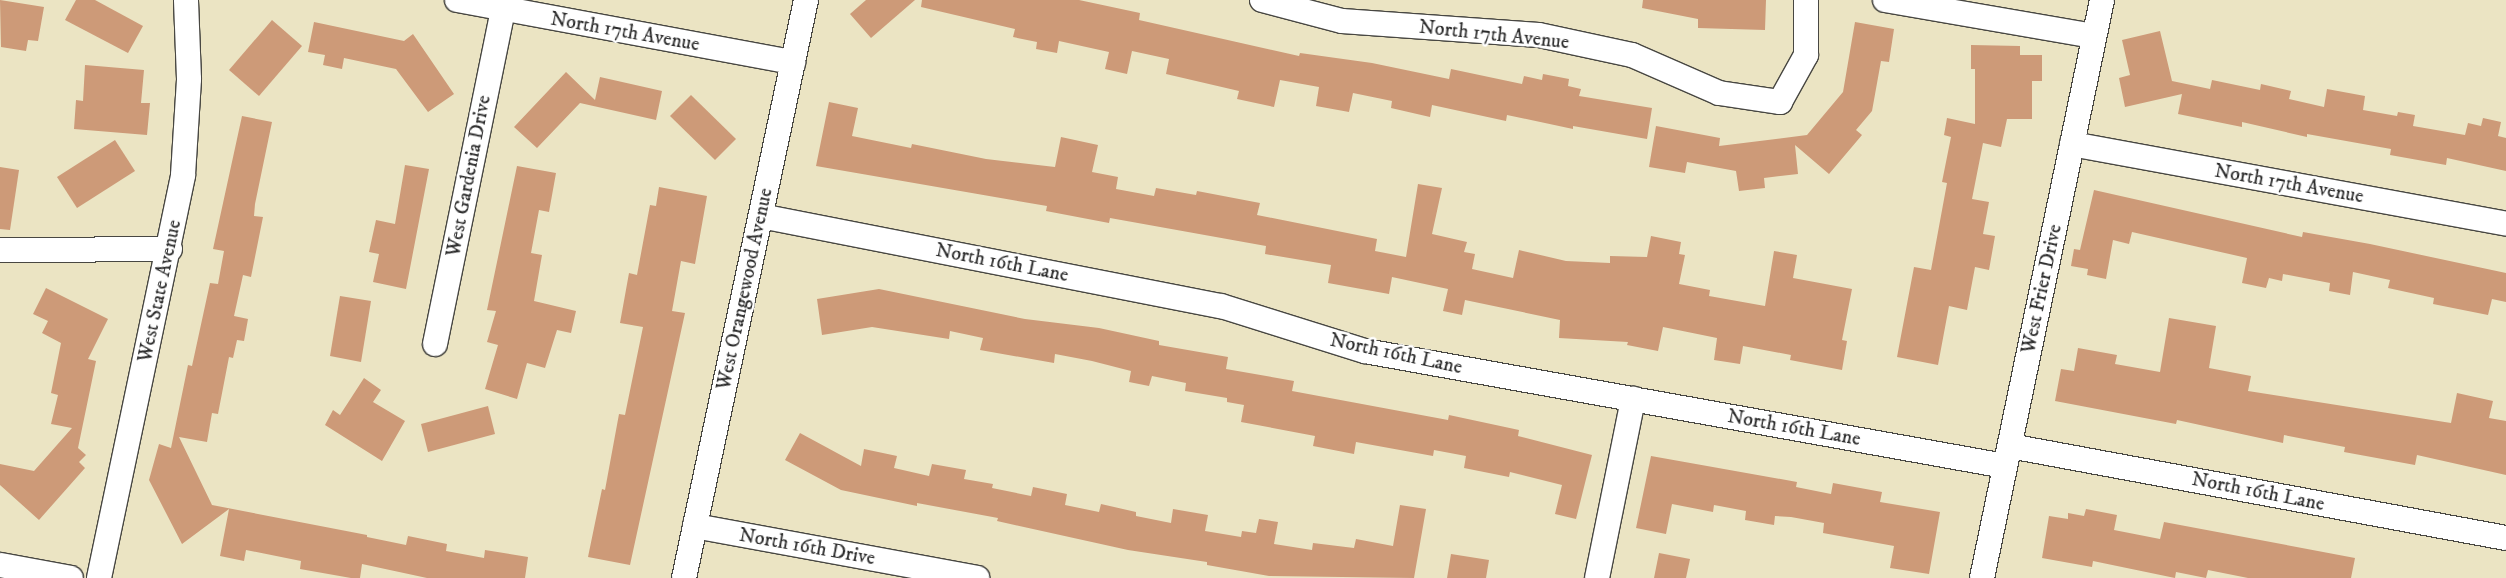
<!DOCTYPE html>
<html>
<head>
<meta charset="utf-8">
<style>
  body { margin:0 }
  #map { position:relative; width:2506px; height:578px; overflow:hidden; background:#ebe4c3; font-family:"IM FELL DW Pica",serif }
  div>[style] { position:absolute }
  .building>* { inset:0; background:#cd9a78 }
  .roads { filter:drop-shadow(1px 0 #484742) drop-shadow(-1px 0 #484742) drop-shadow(0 1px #484742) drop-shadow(0 -1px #484742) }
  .minor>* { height:24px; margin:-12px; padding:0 12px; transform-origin:12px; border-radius:12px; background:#fff }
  span { translate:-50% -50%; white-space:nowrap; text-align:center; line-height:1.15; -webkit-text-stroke:5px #fff; paint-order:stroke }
  .street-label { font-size:20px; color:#2b2b2b }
</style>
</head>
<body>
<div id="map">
  <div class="building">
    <i style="clip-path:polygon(0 0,44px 7px,38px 41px,28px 40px,26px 51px,1px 47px)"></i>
    <i style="clip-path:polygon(76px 0,95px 0,143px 26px,128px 53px,65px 20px)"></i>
    <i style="clip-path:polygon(866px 0,915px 0,871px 38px,850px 14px)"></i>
    <i style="clip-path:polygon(922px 0,1079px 0,1140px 13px,1139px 20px,1299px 56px,1300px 53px,1372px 63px,1449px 79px,1451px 69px,1522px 84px,1524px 76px,1542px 80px,1543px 74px,1569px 79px,1568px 86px,1581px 89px,1579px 96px,1652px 108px,1647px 139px,1573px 126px,1573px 129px,1507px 115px,1506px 121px,1432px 105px,1430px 117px,1391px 108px,1392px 101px,1353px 93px,1349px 112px,1316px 106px,1319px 87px,1280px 80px,1274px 107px,1237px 99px,1239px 91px,1166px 74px,1169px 59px,1132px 51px,1127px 74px,1105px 69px,1109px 52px,1059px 41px,1057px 53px,1036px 49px,1037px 42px,1013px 37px,1015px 29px,921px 7px)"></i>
    <i style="clip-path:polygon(1643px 0,1766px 0,1765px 30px,1698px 28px,1698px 19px,1642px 8px)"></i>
    <i style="clip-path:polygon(272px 20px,302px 46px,259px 96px,229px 70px)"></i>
    <i style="clip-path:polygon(314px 22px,404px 41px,413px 34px,454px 94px,428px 112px,396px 69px,344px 58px,342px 69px,323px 65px,325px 55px,308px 52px)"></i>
    <i style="clip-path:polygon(1855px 22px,1894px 29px,1889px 62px,1881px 61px,1872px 111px,1856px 130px,1862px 135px,1829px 174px,1795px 145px,1798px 174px,1764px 178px,1765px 188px,1739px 191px,1736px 171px,1687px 162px,1685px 173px,1649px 167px,1656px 126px,1720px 138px,1719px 146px,1807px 135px,1843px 92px)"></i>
    <i style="clip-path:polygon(2160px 31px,2172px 81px,2210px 89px,2212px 80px,2260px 90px,2261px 84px,2291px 91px,2289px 99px,2324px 107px,2327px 89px,2365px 96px,2363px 110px,2397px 116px,2398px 112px,2415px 115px,2413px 126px,2465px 135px,2468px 123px,2481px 126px,2483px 118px,2501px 122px,2498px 136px,2506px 138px,2506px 171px,2447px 158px,2446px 165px,2390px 155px,2391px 149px,2307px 134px,2307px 137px,2242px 122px,2242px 127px,2178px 114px,2182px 94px,2125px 107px,2119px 78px,2130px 75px,2122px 40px)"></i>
    <i style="clip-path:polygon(1971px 45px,2020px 46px,2020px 55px,2042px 55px,2042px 81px,2032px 81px,2032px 119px,2007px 119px,2001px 147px,1983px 143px,1972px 199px,1989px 202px,1983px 234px,1995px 236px,1989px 270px,1975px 267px,1967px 310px,1949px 306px,1938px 365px,1897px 357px,1914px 267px,1931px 270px,1947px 183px,1942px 182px,1951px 137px,1944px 135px,1947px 118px,1975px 124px,1975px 69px,1971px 69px)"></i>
    <i style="clip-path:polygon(85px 65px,144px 70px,141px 103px,150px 103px,147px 135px,74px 129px,76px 100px,83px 101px)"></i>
    <i style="clip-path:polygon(566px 72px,595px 100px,600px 77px,662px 91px,656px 120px,580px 103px,537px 148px,514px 127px)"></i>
    <i style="clip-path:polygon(691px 95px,736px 139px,715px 160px,670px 116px)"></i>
    <i style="clip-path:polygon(829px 102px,858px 108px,852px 136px,911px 148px,912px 144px,986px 159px,1055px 167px,1061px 137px,1098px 145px,1092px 172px,1118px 177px,1116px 189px,1154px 196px,1156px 188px,1196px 195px,1197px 191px,1260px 203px,1257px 215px,1377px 239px,1375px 251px,1406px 257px,1418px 184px,1442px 188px,1432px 234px,1467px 242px,1464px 252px,1475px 254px,1472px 269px,1513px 278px,1519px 250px,1566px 261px,1610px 263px,1610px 256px,1647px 257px,1651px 236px,1681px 242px,1679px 254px,1685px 255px,1679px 284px,1710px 290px,1709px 296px,1765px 306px,1774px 251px,1797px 255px,1793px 278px,1852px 289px,1842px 340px,1847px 341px,1842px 370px,1790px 360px,1791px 355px,1743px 346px,1740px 364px,1714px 360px,1717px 338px,1663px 327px,1658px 351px,1627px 345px,1628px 342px,1559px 338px,1560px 320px,1465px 300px,1462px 315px,1443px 311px,1448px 289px,1392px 277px,1389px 294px,1328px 283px,1331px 265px,1265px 254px,1266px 246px,1110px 218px,1109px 223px,1046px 211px,1047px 206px,816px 166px)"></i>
    <i style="clip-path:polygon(242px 116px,272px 122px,255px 204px,254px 216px,263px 217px,251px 277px,243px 275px,234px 316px,248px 319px,244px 341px,237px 340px,233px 358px,229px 357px,218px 414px,212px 413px,207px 442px,179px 437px,212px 505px,367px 535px,367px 537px,406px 545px,408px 536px,447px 544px,446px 551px,484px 558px,485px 550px,528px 557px,525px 578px,427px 578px,362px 564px,360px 578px,351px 578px,300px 569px,301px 561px,246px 550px,244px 561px,220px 556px,229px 509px,182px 544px,149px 480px,159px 444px,171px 448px,188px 365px,192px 366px,210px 283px,218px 284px,224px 251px,213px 249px)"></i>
    <i style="clip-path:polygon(115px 140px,135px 171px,77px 208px,57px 177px)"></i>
    <i style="clip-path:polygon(405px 165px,429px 169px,406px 289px,373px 282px,379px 254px,369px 252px,376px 220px,395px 224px)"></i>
    <i style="clip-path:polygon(517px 166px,556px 173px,549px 212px,539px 210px,531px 253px,542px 255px,534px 301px,576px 311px,571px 333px,557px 330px,545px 368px,527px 363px,517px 399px,485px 389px,498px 345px,487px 342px,496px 311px,487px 310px)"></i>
    <i style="clip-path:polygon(0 167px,19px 170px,10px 230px,0 229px)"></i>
    <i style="clip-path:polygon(659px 187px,707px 196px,695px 264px,681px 261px,672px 311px,685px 313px,630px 565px,588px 557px,602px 489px,605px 490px,619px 414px,625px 415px,643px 327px,620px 323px,629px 273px,637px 275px,650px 205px,656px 206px)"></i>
    <i style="clip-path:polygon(2094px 190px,2302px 237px,2303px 232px,2370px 244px,2506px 273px,2506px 302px,2492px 299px,2488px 315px,2433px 304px,2434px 298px,2388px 288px,2390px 280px,2353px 272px,2350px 295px,2329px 291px,2330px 283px,2283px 274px,2282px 281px,2269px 278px,2266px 288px,2242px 283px,2247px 258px,2132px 232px,2129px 244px,2113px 240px,2106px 279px,2087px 275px,2088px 269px,2071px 266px,2074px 249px,2080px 250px)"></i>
    <i style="clip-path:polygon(46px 288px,108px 319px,88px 359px,96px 361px,78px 448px,86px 455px,79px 462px,85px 468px,39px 520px,0 485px,0 464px,34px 471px,72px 428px,51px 424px,58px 395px,51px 393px,61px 343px,42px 333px,48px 321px,33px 314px)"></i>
    <i style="clip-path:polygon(879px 289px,1025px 319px,1099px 328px,1159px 341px,1159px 345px,1228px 357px,1226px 369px,1294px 381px,1292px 391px,1448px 420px,1449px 415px,1519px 430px,1518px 436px,1592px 455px,1576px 519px,1555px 514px,1562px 485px,1510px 472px,1509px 477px,1464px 468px,1466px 456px,1434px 450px,1433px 456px,1356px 442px,1354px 454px,1313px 446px,1315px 436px,1241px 422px,1244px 405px,1227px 402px,1227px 398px,1185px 391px,1186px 383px,1152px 376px,1149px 386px,1129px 382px,1131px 371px,1092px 361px,1055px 354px,1054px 363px,980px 350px,983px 338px,950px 331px,949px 339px,872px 327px,822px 335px,817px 299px)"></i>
    <i style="clip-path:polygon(340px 296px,371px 301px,361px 362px,330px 356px)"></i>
    <i style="clip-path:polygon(2169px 318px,2216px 326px,2209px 368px,2251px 376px,2248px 391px,2451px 423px,2457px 393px,2493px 401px,2489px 418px,2506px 421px,2506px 475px,2417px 455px,2415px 465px,2344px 452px,2345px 447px,2284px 435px,2283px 443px,2177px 420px,2176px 424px,2055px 401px,2061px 369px,2074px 371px,2078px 348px,2117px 355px,2115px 364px,2160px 372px)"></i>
    <i style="clip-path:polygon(364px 378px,381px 390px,373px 402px,405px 421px,382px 461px,325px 425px,333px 410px,340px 415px)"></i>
    <i style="clip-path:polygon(488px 406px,495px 434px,428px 452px,421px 424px)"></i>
    <i style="clip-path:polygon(800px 433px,861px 466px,864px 449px,897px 456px,894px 468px,929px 476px,932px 464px,966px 470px,964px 479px,993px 484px,992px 488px,1031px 496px,1033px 487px,1067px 494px,1065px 505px,1099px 512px,1101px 504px,1136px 512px,1136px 516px,1171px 523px,1173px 509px,1208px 515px,1205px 531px,1241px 537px,1242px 531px,1256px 533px,1259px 519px,1278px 522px,1274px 544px,1312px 550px,1313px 543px,1354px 548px,1356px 539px,1393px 546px,1400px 505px,1426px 509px,1414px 578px,1269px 576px,1207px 565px,1207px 562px,1128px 550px,997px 521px,998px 518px,917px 503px,917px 506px,841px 490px,785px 460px)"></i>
    <i style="clip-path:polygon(1651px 456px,1797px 482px,1796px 487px,1831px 494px,1833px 483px,1882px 492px,1880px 502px,1940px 512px,1929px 574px,1890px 568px,1894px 546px,1823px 533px,1824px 523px,1791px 517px,1775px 516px,1774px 525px,1745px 520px,1746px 511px,1714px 505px,1713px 512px,1672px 504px,1666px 534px,1636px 528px)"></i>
    <i style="clip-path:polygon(2086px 509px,2117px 515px,2114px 530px,2160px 539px,2164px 522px,2355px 558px,2351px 578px,2248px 578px,2208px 570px,2206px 578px,2176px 572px,2175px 578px,2093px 561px,2092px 567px,2042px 558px,2049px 516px,2068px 519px,2068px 513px,2084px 516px)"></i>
    <i style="clip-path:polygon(1659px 553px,1690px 559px,1686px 578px,1654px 578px)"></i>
    <i style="clip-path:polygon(1451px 554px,1489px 560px,1486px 578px,1447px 578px)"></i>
  </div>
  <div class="roads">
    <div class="minor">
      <i style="left:457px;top:0;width:342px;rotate:10.5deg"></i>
      <i style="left:1262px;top:0;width:83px;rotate:14.7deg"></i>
      <i style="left:1342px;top:21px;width:197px;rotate:4.1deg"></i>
      <i style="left:1539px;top:35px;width:95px;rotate:12.1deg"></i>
      <i style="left:1632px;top:55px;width:95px;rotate:23.6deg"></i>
      <i style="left:1719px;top:93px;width:62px;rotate:8.4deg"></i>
      <i style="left:1780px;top:102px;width:54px;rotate:-61deg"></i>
      <i style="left:1806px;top:55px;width:55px;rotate:-90deg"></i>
      <i style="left:1885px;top:0;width:212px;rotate:9.8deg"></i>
      <i style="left:2072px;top:144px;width:441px;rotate:10.4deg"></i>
      <i style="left:761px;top:216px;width:469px;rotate:11.1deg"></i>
      <i style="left:1221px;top:306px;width:151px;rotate:17.4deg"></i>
      <i style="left:1365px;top:351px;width:650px;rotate:10.19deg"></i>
      <i style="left:0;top:250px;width:170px;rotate:-0.3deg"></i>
      <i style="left:435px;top:344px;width:342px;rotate:-78.5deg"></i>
      <i style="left:2010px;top:446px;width:504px;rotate:10.51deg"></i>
      <i style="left:695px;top:526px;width:287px;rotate:10.4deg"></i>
      <i style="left:0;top:565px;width:72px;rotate:10.4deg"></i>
      <i style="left:99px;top:578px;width:412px;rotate:-78.2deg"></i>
      <i style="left:183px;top:175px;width:96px;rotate:-86.4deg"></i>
      <i style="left:189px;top:79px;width:79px;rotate:-92.2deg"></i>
      <i style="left:684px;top:578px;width:591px;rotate:-78.08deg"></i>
      <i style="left:1597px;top:578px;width:183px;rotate:-78.6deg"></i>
      <i style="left:1982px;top:578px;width:590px;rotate:-78.27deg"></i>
    </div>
  </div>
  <div class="street-label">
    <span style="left:625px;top:32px;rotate:10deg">North 17th Avenue</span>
    <span style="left:1494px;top:35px;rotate:6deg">North 17th Avenue</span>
    <span style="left:469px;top:176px;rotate:-79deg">West Gardenia Drive</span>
    <span style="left:2289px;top:184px;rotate:10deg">North 17th Avenue</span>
    <span style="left:1002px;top:263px;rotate:11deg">North 16th Lane</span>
    <span style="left:745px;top:289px;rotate:-78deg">West Orangewood Avenue</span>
    <span style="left:2042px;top:289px;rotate:-78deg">West Frier Drive</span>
    <span style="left:160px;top:291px;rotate:-78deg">West State Avenue</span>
    <span style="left:1396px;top:354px;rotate:12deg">North 16th Lane</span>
    <span style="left:1794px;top:428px;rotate:10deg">North 16th Lane</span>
    <span style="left:2258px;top:492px;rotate:11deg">North 16th Lane</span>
    <span style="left:807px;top:547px;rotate:10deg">North 16th Drive</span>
  </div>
</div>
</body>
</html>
